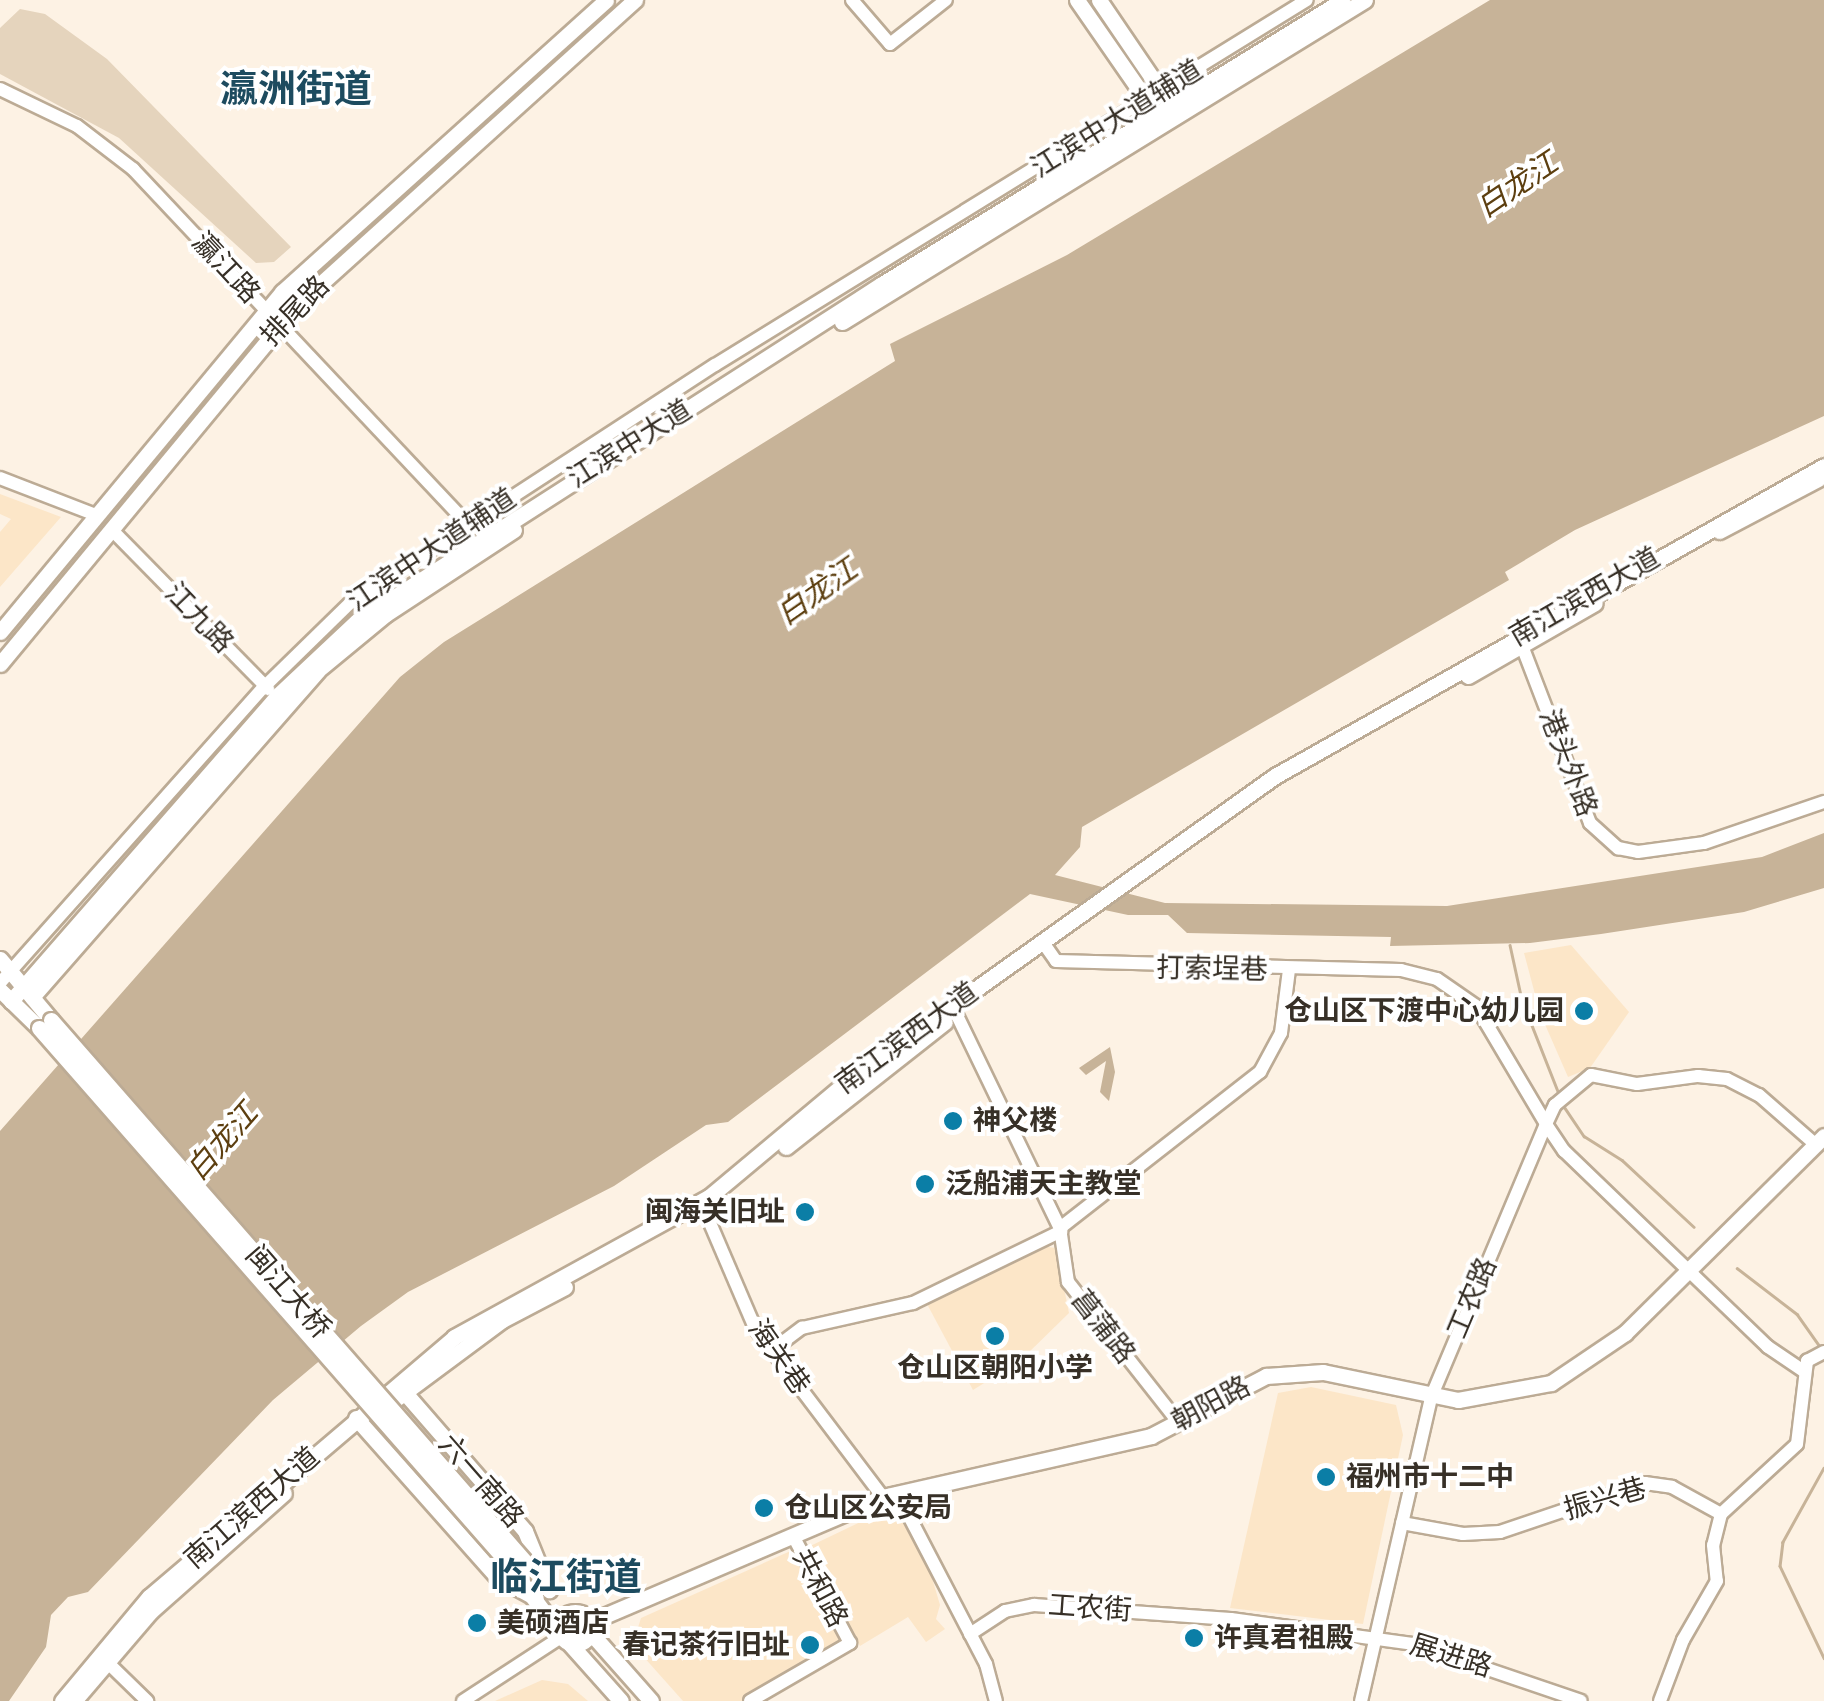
<!DOCTYPE html>
<html>
<head>
<meta charset="utf-8">
<style>
  body { margin:0 }
  #map { position:relative; width:1824px; height:1701px; overflow:hidden; background:#fdf2e4; font-family:Roboto,"Noto Sans SC",sans-serif }
  div>[style] { position:absolute }
  .built>* { inset:0; background:#fce6c8 }
  .green>* { inset:0; background:#e5d4bd }
  .water>* { inset:0; background:#c7b398 }
  .stream>* { height:2.5px; margin:-1.25px; padding:0 1.25px; transform-origin:1.25px; border-radius:1.25px; background:#c7b398 }
  .roads { filter:drop-shadow(2px 0 #bcab95) drop-shadow(-2px 0 #bcab95) drop-shadow(0 2px #bcab95) drop-shadow(0 -2px #bcab95) }
  .minor>* { height:12px; margin:-6px; padding:0 6px; transform-origin:6px; border-radius:6px; background:#fff }
  .major>* { height:15px; margin:-7.5px; padding:0 7.5px; transform-origin:7.5px; border-radius:7.5px; background:#fff }
  .major>.ring { margin:-7.5px; padding:0; box-sizing:content-box; background:none; border:15px solid #fff; border-radius:50% }
  .bridges { filter:drop-shadow(2px 0 #bcab95) drop-shadow(-2px 0 #bcab95) drop-shadow(0 2px #bcab95) drop-shadow(0 -2px #bcab95) }
  .major-bridge>* { height:15px; margin:-7.5px; padding:0 7.5px; transform-origin:7.5px; border-radius:7.5px; background:#fff }
  .dots>* { width:28px; height:28px; translate:-50% -50%; box-sizing:border-box; border:5px solid #fff; border-radius:50% }
  span { translate:-50% -50%; white-space:nowrap; text-align:center; line-height:1.15; -webkit-text-stroke:8px #fff; paint-order:stroke }
  .street-label { font-size:28px; color:#373027 }
  .poi-label { font-size:28px; color:#373027; font-weight:700 }
  .right { translate:-100% -50%; text-align:right }
  .left { translate:0 -50%; text-align:left }
  .water-label { font-size:30px; color:#5d3f10; font-style:italic }
  .district-label { font-size:38px; color:#1d4b5f; font-weight:700 }
</style>
</head>
<body>
<div id="map">
  <div class="built">
    <i style="clip-path:polygon(0 494px,61px 517px,0 587px,0 532px,11px 519px,0 514px)"></i>
    <i style="clip-path:polygon(1571px 945px,1629px 1012px,1590px 1068px,1568px 1077px,1540px 1013px,1524px 953px)"></i>
    <i style="clip-path:polygon(1040px 1246px,1056px 1248px,1069px 1313px,1021px 1360px,973px 1390px,927px 1304px)"></i>
    <i style="clip-path:polygon(1311px 1387px,1396px 1405px,1403px 1435px,1363px 1624px,1230px 1608px,1278px 1393px)"></i>
    <i style="clip-path:polygon(900px 1503px,927px 1561px,940px 1605px,936px 1619px,945px 1629px,926px 1642px,908px 1617px,860px 1646px,826px 1591px,836px 1582px,827px 1569px,816px 1577px,804px 1549px)"></i>
    <i style="clip-path:polygon(795px 1549px,845px 1642px,743px 1701px,683px 1701px,642px 1655px,635px 1637px,641px 1618px)"></i>
    <i style="clip-path:polygon(542px 1680px,568px 1684px,588px 1701px,495px 1701px)"></i>
  </div>
  <div class="green">
    <i style="clip-path:polygon(20px 9px,45px 14px,107px 59px,291px 247px,274px 262px,256px 263px,119px 138px,0 74px,0 28px)"></i>
  </div>
  <div class="water">
    <i style="clip-path:polygon(1490px 0,1824px 0,1824px 416px,1575px 530px,1505px 572px,1509px 580px,1082px 827px,1080px 847px,1055px 875px,1165px 903px,1447px 906px,1762px 857px,1824px 833px,1824px 888px,1744px 912px,1601px 934px,1530px 943px,1390px 946px,1391px 937px,1187px 933px,1168px 915px,1128px 915px,1030px 894px,728px 1122px,706px 1125px,614px 1186px,408px 1292px,361px 1326px,273px 1400px,88px 1592px,68px 1597px,51px 1615px,46px 1647px,9px 1701px,0 1701px,0 1131px,400px 677px,444px 642px,895px 361px,890px 344px,1067px 255px)"></i>
    <i style="clip-path:polygon(1110px 1047px,1115px 1072px,1109px 1101px,1100px 1092px,1106px 1061px,1086px 1075px,1079px 1068px)"></i>
  </div>
  <div class="stream">
    <i style="left:1510px;top:945px;width:56px;rotate:77.7deg"></i>
    <i style="left:1522px;top:1000px;width:101px;rotate:68.5deg"></i>
    <i style="left:1565px;top:1108px;width:34px;rotate:56deg"></i>
    <i style="left:1584px;top:1136px;width:45px;rotate:32.3deg"></i>
    <i style="left:1622px;top:1160px;width:98px;rotate:42.9deg"></i>
    <i style="left:1737px;top:1268px;width:76px;rotate:37.5deg"></i>
    <i style="left:1797px;top:1314px;width:42px;rotate:54.8deg"></i>
    <i style="left:1824px;top:1468px;width:85px;rotate:119deg"></i>
    <i style="left:1783px;top:1542px;width:24px;rotate:97deg"></i>
    <i style="left:1780px;top:1566px;width:102px;rotate:64.4deg"></i>
  </div>
  <div class="roads">
    <div class="minor">
      <i style="left:852px;top:0;width:58px;rotate:49.2deg"></i>
      <i style="left:890px;top:44px;width:71px;rotate:-38.2deg"></i>
      <i style="left:0;top:89px;width:85px;rotate:25.7deg"></i>
      <i style="left:77px;top:126px;width:71px;rotate:37.5deg"></i>
      <i style="left:133px;top:169px;width:487px;rotate:46.7deg"></i>
      <i style="left:0;top:478px;width:103px;rotate:21.1deg"></i>
      <i style="left:112px;top:530px;width:223px;rotate:45.5deg"></i>
      <i style="left:1519px;top:638px;width:198px;rotate:69deg"></i>
      <i style="left:1590px;top:823px;width:38px;rotate:42deg"></i>
      <i style="left:1618px;top:848px;width:20px;rotate:11deg"></i>
      <i style="left:1638px;top:852px;width:67px;rotate:-7.8deg"></i>
      <i style="left:1704px;top:843px;width:127px;rotate:-18.9deg"></i>
      <i style="left:1042px;top:941px;width:24px;rotate:55deg"></i>
      <i style="left:1056px;top:961px;width:345px;rotate:1.5deg"></i>
      <i style="left:1401px;top:970px;width:37px;rotate:14deg"></i>
      <i style="left:1437px;top:979px;width:47px;rotate:34.7deg"></i>
      <i style="left:1476px;top:1006px;width:137px;rotate:59.3deg"></i>
      <i style="left:1546px;top:1124px;width:297px;rotate:112.8deg"></i>
      <i style="left:1431px;top:1398px;width:311px;rotate:103deg"></i>
      <i style="left:0;top:983px;width:398px;rotate:-48.3deg"></i>
      <i style="left:265px;top:686px;width:120px;rotate:-44.3deg"></i>
      <i style="left:351px;top:602px;width:434px;rotate:-33.1deg"></i>
      <i style="left:715px;top:365px;width:695px;rotate:-31.66deg"></i>
      <i style="left:952px;top:1005px;width:248px;rotate:64.2deg"></i>
      <i style="left:1060px;top:1228px;width:55px;rotate:81.6deg"></i>
      <i style="left:1068px;top:1282px;width:178px;rotate:51.8deg"></i>
      <i style="left:701px;top:1202px;width:137px;rotate:66.8deg"></i>
      <i style="left:755px;top:1328px;width:212px;rotate:52.9deg"></i>
      <i style="left:1060px;top:1228px;width:254px;rotate:-38deg"></i>
      <i style="left:1260px;top:1072px;width:44px;rotate:-61.7deg"></i>
      <i style="left:1281px;top:1033px;width:64px;rotate:-82.8deg"></i>
      <i style="left:771px;top:1351px;width:39px;rotate:-37deg"></i>
      <i style="left:802px;top:1328px;width:114px;rotate:-12.7deg"></i>
      <i style="left:913px;top:1303px;width:165px;rotate:-25.9deg"></i>
      <i style="left:1805px;top:1372px;width:45px;rotate:-146deg"></i>
      <i style="left:1768px;top:1347px;width:283px;rotate:-136.1deg"></i>
      <i style="left:1564px;top:1151px;width:32px;rotate:-124deg"></i>
      <i style="left:1546px;top:1124px;width:21px;rotate:-65deg"></i>
      <i style="left:1555px;top:1105px;width:47px;rotate:-39.8deg"></i>
      <i style="left:1591px;top:1075px;width:47px;rotate:11.1deg"></i>
      <i style="left:1637px;top:1084px;width:62px;rotate:-7.5deg"></i>
      <i style="left:1698px;top:1076px;width:29px;rotate:6deg"></i>
      <i style="left:1727px;top:1079px;width:36px;rotate:27deg"></i>
      <i style="left:1759px;top:1095px;width:74px;rotate:41.2deg"></i>
      <i style="left:897px;top:1493px;width:193px;rotate:62.5deg"></i>
      <i style="left:986px;top:1664px;width:38px;rotate:75deg"></i>
      <i style="left:1721px;top:1514px;width:103px;rotate:-42.6deg"></i>
      <i style="left:1797px;top:1444px;width:84px;rotate:-83.1deg"></i>
      <i style="left:1807px;top:1361px;width:19px;rotate:-28deg"></i>
      <i style="left:1402px;top:1523px;width:62px;rotate:10.2deg"></i>
      <i style="left:1463px;top:1534px;width:37px;rotate:-3deg"></i>
      <i style="left:1500px;top:1532px;width:153px;rotate:-18.7deg"></i>
      <i style="left:1645px;top:1483px;width:27px;rotate:8deg"></i>
      <i style="left:1672px;top:1487px;width:56px;rotate:28.9deg"></i>
      <i style="left:1721px;top:1514px;width:32px;rotate:104deg"></i>
      <i style="left:1713px;top:1545px;width:36px;rotate:84deg"></i>
      <i style="left:1717px;top:1581px;width:68px;rotate:120deg"></i>
      <i style="left:1683px;top:1640px;width:65px;rotate:110.7deg"></i>
      <i style="left:970px;top:1634px;width:42px;rotate:-33.3deg"></i>
      <i style="left:1005px;top:1611px;width:30px;rotate:-12deg"></i>
      <i style="left:1034px;top:1605px;width:197px;rotate:4.1deg"></i>
      <i style="left:1231px;top:1619px;width:185px;rotate:7.8deg"></i>
      <i style="left:1414px;top:1644px;width:176px;rotate:18.8deg"></i>
      <i style="left:103px;top:1658px;width:62px;rotate:44.3deg"></i>
      <i style="left:463px;top:1701px;width:117px;rotate:-33.1deg"></i>
      <i style="left:750px;top:1701px;width:116px;rotate:-30.1deg"></i>
      <i style="left:850px;top:1643px;width:121px;rotate:-118deg"></i>
    </div>
    <div class="major">
      <i style="left:1077px;top:0;width:146px;rotate:55.3deg"></i>
      <i style="left:1099px;top:0;width:135px;rotate:55.8deg"></i>
      <i style="left:842px;top:322px;width:614px;rotate:-31.62deg"></i>
      <i style="left:1719px;top:531px;width:112px;rotate:-27.7deg"></i>
      <i style="left:0;top:632px;width:442px;rotate:-50.3deg"></i>
      <i style="left:282px;top:292px;width:436px;rotate:-42deg"></i>
      <i style="left:0;top:664px;width:465px;rotate:-50.4deg"></i>
      <i style="left:296px;top:306px;width:457px;rotate:-42.1deg"></i>
      <i style="left:1468px;top:676px;width:146px;rotate:-29.9deg"></i>
      <i style="left:0;top:959px;width:80px;rotate:50.1deg"></i>
      <i style="left:0;top:990px;width:54px;rotate:44.3deg"></i>
      <i style="left:32px;top:997px;width:434px;rotate:-48.8deg"></i>
      <i style="left:318px;top:670px;width:88px;rotate:-39.5deg"></i>
      <i style="left:386px;top:614px;width:153px;rotate:-33.3deg"></i>
      <i style="left:11px;top:1001px;width:403px;rotate:-48.9deg"></i>
      <i style="left:276px;top:697px;width:111px;rotate:-43.2deg"></i>
      <i style="left:357px;top:621px;width:624px;rotate:-32.7deg"></i>
      <i style="left:882px;top:284px;width:541px;rotate:-31.64deg"></i>
      <i style="left:786px;top:1147px;width:202px;rotate:-38.2deg"></i>
      <i style="left:399px;top:1386px;width:192px;rotate:49deg"></i>
      <i style="left:525px;top:1531px;width:64px;rotate:67.9deg"></i>
      <i style="left:377px;top:1413px;width:156px;rotate:-36.6deg"></i>
      <i style="left:502px;top:1320px;width:71px;rotate:-27.6deg"></i>
      <i style="left:356px;top:1418px;width:213px;rotate:48.4deg"></i>
      <i style="left:497px;top:1577px;width:44px;rotate:28.3deg"></i>
      <i style="left:501px;top:1555px;width:96px;rotate:53deg"></i>
      <i class="ring" style="left:559px;top:1612px;width:17px;height:17px"></i>
      <i style="left:590px;top:1622px;width:319px;rotate:-23.1deg"></i>
      <i style="left:883px;top:1497px;width:275px;rotate:-12.8deg"></i>
      <i style="left:1151px;top:1436px;width:130px;rotate:-27.6deg"></i>
      <i style="left:1266px;top:1376px;width:57px;rotate:-4deg"></i>
      <i style="left:1323px;top:1372px;width:138px;rotate:11.7deg"></i>
      <i style="left:1458px;top:1400px;width:95px;rotate:-10.4deg"></i>
      <i style="left:1551px;top:1383px;width:89px;rotate:-34deg"></i>
      <i style="left:1625px;top:1333px;width:280px;rotate:-44.7deg"></i>
      <i style="left:590px;top:1632px;width:92px;rotate:48.5deg"></i>
      <i style="left:570px;top:1644px;width:76px;rotate:48.2deg"></i>
      <i style="left:62px;top:1701px;width:136px;rotate:-50.1deg"></i>
      <i style="left:149px;top:1597px;width:401px;rotate:-40.4deg"></i>
      <i style="left:454px;top:1337px;width:291px;rotate:-28.8deg"></i>
      <i style="left:709px;top:1197px;width:190px;rotate:-39.9deg"></i>
      <i style="left:855px;top:1075px;width:516px;rotate:-35.45deg"></i>
      <i style="left:1275px;top:776px;width:630px;rotate:-29.45deg"></i>
      <i style="left:74px;top:1701px;width:117px;rotate:-49.5deg"></i>
      <i style="left:150px;top:1612px;width:179px;rotate:-41.6deg"></i>
    </div>
  </div>
  <div class="bridges">
    <div class="major-bridge">
      <i style="left:51px;top:1020px;width:723px;rotate:48.81deg"></i>
      <i style="left:39px;top:1028px;width:701px;rotate:48.76deg"></i>
    </div>
  </div>
  <div class="dots">
    <i style="left:1584px;top:1011px;background:#0b7ea6"></i>
    <i style="left:953px;top:1121px;background:#0b7ea6"></i>
    <i style="left:925px;top:1184px;background:#0b7ea6"></i>
    <i style="left:805px;top:1212px;background:#0b7ea6"></i>
    <i style="left:995px;top:1336px;background:#0b7ea6"></i>
    <i style="left:1326px;top:1477px;background:#0b7ea6"></i>
    <i style="left:764px;top:1508px;background:#0b7ea6"></i>
    <i style="left:477px;top:1623px;background:#0b7ea6"></i>
    <i style="left:1194px;top:1638px;background:#0b7ea6"></i>
    <i style="left:810px;top:1645px;background:#0b7ea6"></i>
  </div>
  <div class="street-label">
    <span style="left:1117px;top:119px;rotate:-32deg">江滨中大道辅道</span>
    <span style="left:226px;top:268px;rotate:47deg">瀛江路</span>
    <span style="left:295px;top:311px;rotate:-46deg">排尾路</span>
    <span style="left:630px;top:444px;rotate:-32deg">江滨中大道</span>
    <span style="left:432px;top:550px;rotate:-34deg">江滨中大道辅道</span>
    <span style="left:1585px;top:597px;rotate:-30deg">南江滨西大道</span>
    <span style="left:199px;top:618px;rotate:46deg">江九路</span>
    <span style="left:1568px;top:763px;rotate:69deg">港头外路</span>
    <span style="left:1212px;top:969px;rotate:1deg">打索埕巷</span>
    <span style="left:907px;top:1038px;rotate:-36deg">南江滨西大道</span>
    <span style="left:288px;top:1292px;rotate:49deg">闽江大桥</span>
    <span style="left:1472px;top:1298px;rotate:-67deg">工农路</span>
    <span style="left:1103px;top:1327px;rotate:52deg">菖蒲路</span>
    <span style="left:779px;top:1357px;rotate:55deg">海关巷</span>
    <span style="left:1211px;top:1404px;rotate:-28deg">朝阳路</span>
    <span style="left:481px;top:1481px;rotate:49deg">六一南路</span>
    <span style="left:1605px;top:1499px;rotate:-16deg">振兴巷</span>
    <span style="left:252px;top:1508px;rotate:-41deg">南江滨西大道</span>
    <span style="left:820px;top:1588px;rotate:62deg">共和路</span>
    <span style="left:1090px;top:1608px;rotate:4deg">工农街</span>
    <span style="left:1451px;top:1656px;rotate:17deg">展进路</span>
  </div>
  <div class="poi-label">
    <span class="right" style="left:1564px;top:1011px">仓山区下渡中心幼儿园</span>
    <span class="left" style="left:973px;top:1121px">神父楼</span>
    <span class="left" style="left:945px;top:1184px">泛船浦天主教堂</span>
    <span class="right" style="left:785px;top:1212px">闽海关旧址</span>
    <span style="left:995px;top:1368px">仓山区朝阳小学</span>
    <span class="left" style="left:1346px;top:1477px">福州市十二中</span>
    <span class="left" style="left:784px;top:1508px">仓山区公安局</span>
    <span class="left" style="left:497px;top:1623px">美硕酒店</span>
    <span class="left" style="left:1214px;top:1638px">许真君祖殿</span>
    <span class="right" style="left:790px;top:1645px">春记茶行旧址</span>
  </div>
  <div class="water-label">
    <span style="left:1517px;top:185px;rotate:-34deg">白龙江</span>
    <span style="left:817px;top:592px;rotate:-35deg">白龙江</span>
    <span style="left:222px;top:1142px;rotate:-49deg">白龙江</span>
  </div>
  <div class="district-label">
    <span style="left:296px;top:90px">瀛洲街道</span>
    <span style="left:566px;top:1578px">临江街道</span>
  </div>
</div>
</body>
</html>
